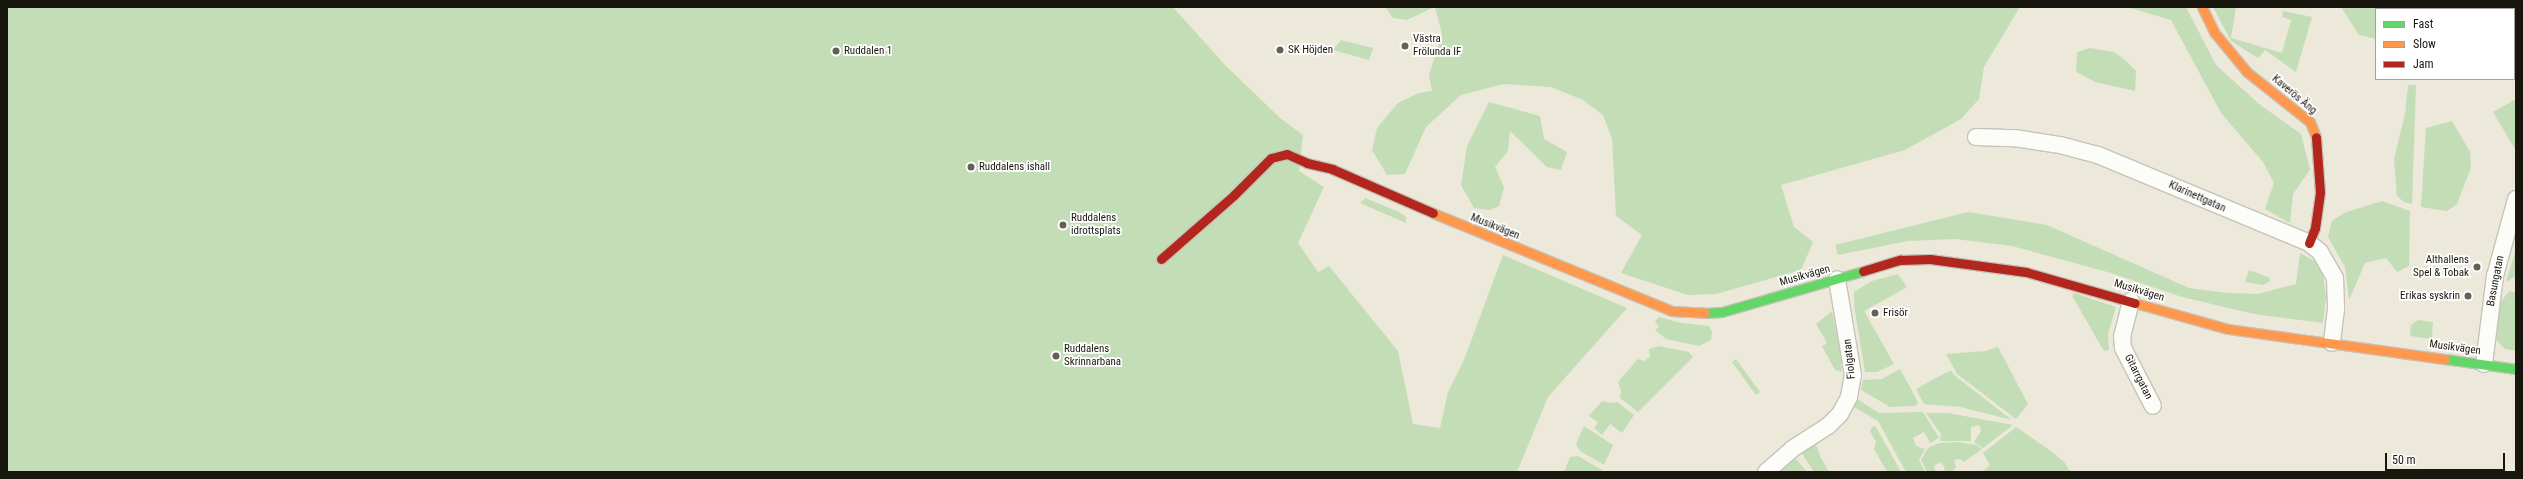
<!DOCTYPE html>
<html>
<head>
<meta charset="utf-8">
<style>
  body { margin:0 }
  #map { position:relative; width:2523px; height:479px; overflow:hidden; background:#ece8da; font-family:"Roboto Condensed",sans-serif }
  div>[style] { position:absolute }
  .green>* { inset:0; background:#c3deb6 }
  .roads { filter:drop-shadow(1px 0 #c6c3b8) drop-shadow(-1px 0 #c6c3b8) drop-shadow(0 1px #c6c3b8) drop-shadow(0 -1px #c6c3b8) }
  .street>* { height:16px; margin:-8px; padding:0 8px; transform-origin:8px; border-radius:8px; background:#fcfcf9 }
  .fast>* { height:9px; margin:-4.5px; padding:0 4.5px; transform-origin:4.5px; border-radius:4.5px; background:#63d668 }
  .slow>* { height:9px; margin:-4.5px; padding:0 4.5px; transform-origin:4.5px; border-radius:4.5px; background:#ff974d }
  .jam>* { height:9px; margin:-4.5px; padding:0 4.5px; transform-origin:4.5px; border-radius:4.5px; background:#b3261e }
  .dots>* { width:11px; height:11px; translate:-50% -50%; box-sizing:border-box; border:2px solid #fff; border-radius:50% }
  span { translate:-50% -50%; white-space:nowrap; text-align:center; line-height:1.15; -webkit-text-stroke:3.5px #fff; paint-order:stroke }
  .poi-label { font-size:11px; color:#19160d }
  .left { translate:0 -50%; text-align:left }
  .right { translate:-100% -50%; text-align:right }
  .street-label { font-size:11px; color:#19160d }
  .frame { position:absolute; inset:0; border:8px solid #19160d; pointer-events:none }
  .legend { position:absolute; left:2375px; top:8px; width:140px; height:72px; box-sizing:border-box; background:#fff; border:1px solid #a3a29e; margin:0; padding:5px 7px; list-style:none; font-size:12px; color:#19160d }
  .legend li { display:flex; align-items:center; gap:8px; height:20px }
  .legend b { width:20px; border:1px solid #a3a29e }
  .scale { position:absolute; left:2385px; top:453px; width:120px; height:18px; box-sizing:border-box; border:2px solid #19160d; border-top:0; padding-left:5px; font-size:12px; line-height:14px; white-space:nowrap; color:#19160d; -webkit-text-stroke:3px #fff; paint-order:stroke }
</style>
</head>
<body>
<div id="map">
  <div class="green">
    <i style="clip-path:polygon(7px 7px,1173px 7px,1225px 65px,1280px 118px,1303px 135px,1299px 171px,1324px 187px,1298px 243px,1318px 272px,1329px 266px,1398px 351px,1413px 424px,1440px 428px,1448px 392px,1464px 360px,1503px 255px,1627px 308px,1548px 397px,1517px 472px,7px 472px)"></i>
    <i style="clip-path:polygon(1385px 7px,1434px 7px,1407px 20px,1393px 18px)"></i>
    <i style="clip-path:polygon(1435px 7px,2020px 7px,1984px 67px,1979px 99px,1961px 119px,1905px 150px,1781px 185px,1794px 227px,1813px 242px,1801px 270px,1716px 294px,1688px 295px,1621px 273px,1642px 235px,1616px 216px,1612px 139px,1603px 115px,1583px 100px,1551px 87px,1504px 84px,1461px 95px,1426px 127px,1405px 174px,1387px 175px,1372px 150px,1377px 128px,1398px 103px,1419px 93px,1432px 91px,1429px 75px,1442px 34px)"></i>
    <i style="clip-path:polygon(2127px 7px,2186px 7px,2216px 65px,2259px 104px,2301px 134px,2310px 170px,2293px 194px,2290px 223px,2265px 209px,2274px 183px,2263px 162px,2221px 113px,2171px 20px)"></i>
    <i style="clip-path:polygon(2213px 7px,2236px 7px,2231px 38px,2282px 53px,2291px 20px,2282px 17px,2283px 11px,2312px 17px,2296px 72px,2265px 50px,2258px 58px,2231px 41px)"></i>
    <i style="clip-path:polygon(2341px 7px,2446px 7px,2447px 9px,2376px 9px,2376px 39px,2359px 35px)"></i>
    <i style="clip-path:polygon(1341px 40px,1373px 48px,1369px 60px,1333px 50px)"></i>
    <i style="clip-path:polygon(2090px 48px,2114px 52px,2125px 60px,2136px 71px,2135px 91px,2095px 82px,2076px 72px,2077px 52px)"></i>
    <i style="clip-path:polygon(2408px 85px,2416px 85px,2412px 204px,2404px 202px,2397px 196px,2394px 159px,2405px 114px)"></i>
    <i style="clip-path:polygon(2516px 99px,2516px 151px,2493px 112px)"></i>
    <i style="clip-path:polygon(1489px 102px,1540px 116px,1544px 139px,1567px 152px,1561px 170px,1547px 167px,1510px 131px,1508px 151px,1495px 167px,1504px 187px,1499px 206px,1490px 210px,1474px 208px,1461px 185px,1467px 146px)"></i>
    <i style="clip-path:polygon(2452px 121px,2470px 152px,2471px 168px,2457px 204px,2447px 211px,2421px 207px,2426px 128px)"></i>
    <i style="clip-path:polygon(1365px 198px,1399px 212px,1406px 217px,1406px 223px,1360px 203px)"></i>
    <i style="clip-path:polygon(2382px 201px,2410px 211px,2409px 266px,2397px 272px,2386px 258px,2365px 263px,2349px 300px,2345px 267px,2328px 237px,2332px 221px,2344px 213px)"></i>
    <i style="clip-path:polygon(1968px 212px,2047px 225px,2189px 288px,2228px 293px,2258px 294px,2296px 284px,2300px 253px,2322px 265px,2326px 297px,2323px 323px,2254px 314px,2182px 297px,2111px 273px,2012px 246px,1955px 239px,1908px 241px,1838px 255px,1835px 245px)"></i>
    <i style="clip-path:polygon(2516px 249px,2516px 276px,2506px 282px)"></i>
    <i style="clip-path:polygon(2249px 270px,2270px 278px,2270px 281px,2263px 285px,2245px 282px)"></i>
    <i style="clip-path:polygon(1898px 274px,1907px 287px,1864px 311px,1894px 364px,1877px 372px,1865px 372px,1854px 305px,1854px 292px,1872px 281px)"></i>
    <i style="clip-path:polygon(2509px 291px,2516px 292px,2516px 351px,2505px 349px,2496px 340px,2500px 303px)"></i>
    <i style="clip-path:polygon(2074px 293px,2116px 307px,2108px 334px,2109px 350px,2104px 351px,2072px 296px)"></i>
    <i style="clip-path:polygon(1832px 311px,1840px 350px,1842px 372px,1835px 370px,1822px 346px,1827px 343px,1816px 324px)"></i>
    <i style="clip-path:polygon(1659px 317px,1681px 323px,1709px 326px,1712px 332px,1711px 340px,1699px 346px,1666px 339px,1655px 330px,1659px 327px,1655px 321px)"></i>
    <i style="clip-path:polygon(2418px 320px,2433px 322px,2432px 339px,2410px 336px,2411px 325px)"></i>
    <i style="clip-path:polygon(1659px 346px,1689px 352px,1693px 357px,1638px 412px,1620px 398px,1621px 390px,1618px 382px,1638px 359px,1644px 361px,1650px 357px,1649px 349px)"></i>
    <i style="clip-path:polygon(1998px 347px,2028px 404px,2016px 419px,1957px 374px,1946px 354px,1986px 351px)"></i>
    <i style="clip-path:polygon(1736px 359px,1760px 392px,1756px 395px,1732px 362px)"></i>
    <i style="clip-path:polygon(1900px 369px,1918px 402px,1916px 406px,1890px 407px,1861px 390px,1863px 380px,1882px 379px)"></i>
    <i style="clip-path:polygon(1951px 370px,1954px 375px,2012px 420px,1960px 407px,1924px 404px,1916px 389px)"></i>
    <i style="clip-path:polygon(1857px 399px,1879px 413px,1923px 412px,1939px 438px,1930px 443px,1924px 432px,1913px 438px,1916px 446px,1925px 449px,1919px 460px,1925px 472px,1906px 472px,1878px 421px,1854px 407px)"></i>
    <i style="clip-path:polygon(1602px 401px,1611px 403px,1617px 402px,1634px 415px,1622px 433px,1610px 424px,1602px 435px,1594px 428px,1598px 422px,1589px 416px)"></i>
    <i style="clip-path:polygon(1926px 413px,1948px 413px,2013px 425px,1983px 448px,1974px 442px,1981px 431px,1979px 425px,1971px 427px,1971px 441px,1940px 441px,1941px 434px)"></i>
    <i style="clip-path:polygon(1584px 426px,1613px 445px,1604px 465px,1580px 451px,1576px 444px)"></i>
    <i style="clip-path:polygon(1873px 426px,1876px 427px,1901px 472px,1887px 472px,1874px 449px,1876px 442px,1870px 431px)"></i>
    <i style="clip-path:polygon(2016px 427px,2051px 451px,2065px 463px,2070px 472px,1982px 472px,1990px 465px,1983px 453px)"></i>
    <i style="clip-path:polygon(1957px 442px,1977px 445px,1982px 449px,1964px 462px,1960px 459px,1954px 460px,1956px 468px,1951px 472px,1945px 472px,1944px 466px,1940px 462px,1934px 466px,1936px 472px,1927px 472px,1921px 460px,1928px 448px,1939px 443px)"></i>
    <i style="clip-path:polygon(1816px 445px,1821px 458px,1829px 472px,1814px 472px,1801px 452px)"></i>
    <i style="clip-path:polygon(1578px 456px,1602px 470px,1602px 472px,1564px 472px,1570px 457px)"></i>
    <i style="clip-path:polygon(1796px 459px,1807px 472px,1779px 472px,1783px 467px)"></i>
  </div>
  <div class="roads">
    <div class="street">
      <i style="left:1976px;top:137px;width:38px;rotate:2deg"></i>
      <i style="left:2014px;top:138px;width:47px;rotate:8.7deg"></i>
      <i style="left:2060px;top:145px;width:39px;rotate:15deg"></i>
      <i style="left:2098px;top:155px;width:229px;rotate:22.6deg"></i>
      <i style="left:2309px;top:243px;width:14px;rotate:39deg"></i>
      <i style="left:2320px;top:252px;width:30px;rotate:60deg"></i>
      <i style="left:2335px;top:278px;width:31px;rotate:88deg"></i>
      <i style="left:2336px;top:309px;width:34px;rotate:97deg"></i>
      <i style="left:2131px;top:301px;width:36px;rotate:104deg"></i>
      <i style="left:2122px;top:336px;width:12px;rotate:85deg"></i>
      <i style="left:2123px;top:348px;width:65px;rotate:62.7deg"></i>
      <i style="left:2484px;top:364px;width:89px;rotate:-82.9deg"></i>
      <i style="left:2495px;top:276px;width:80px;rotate:-74.7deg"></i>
      <i style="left:1766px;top:472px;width:35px;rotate:-41deg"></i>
      <i style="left:1792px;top:449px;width:43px;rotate:-32.6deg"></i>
      <i style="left:1828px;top:426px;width:17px;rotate:-45deg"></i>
      <i style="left:1840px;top:414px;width:19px;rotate:-62deg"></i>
      <i style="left:1849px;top:397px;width:22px;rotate:-80deg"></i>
      <i style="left:1853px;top:375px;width:97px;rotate:-99.5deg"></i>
    </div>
    <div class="fast">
      <i style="left:1705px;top:313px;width:17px;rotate:-3deg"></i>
      <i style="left:1722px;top:312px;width:147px;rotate:-16.2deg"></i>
      <i style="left:2445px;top:359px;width:72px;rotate:8deg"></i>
    </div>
    <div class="slow">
      <i style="left:2202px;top:7px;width:28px;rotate:64deg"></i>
      <i style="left:2214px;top:32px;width:52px;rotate:50.5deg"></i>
      <i style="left:2247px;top:72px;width:80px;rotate:38.4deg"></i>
      <i style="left:2310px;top:122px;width:16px;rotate:68deg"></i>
      <i style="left:1433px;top:213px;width:258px;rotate:22.3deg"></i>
      <i style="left:1672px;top:311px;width:33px;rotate:3deg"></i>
      <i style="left:2135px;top:303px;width:97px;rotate:15.6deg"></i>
      <i style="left:2228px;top:329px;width:219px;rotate:7.9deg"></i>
    </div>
    <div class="jam">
      <i style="left:2309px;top:243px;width:16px;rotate:-68deg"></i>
      <i style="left:2315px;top:228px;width:36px;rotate:-82deg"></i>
      <i style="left:2320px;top:192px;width:55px;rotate:-94.2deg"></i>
      <i style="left:1161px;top:259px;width:97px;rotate:-41.2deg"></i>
      <i style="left:1234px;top:195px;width:52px;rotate:-45deg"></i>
      <i style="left:1271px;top:158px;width:16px;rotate:-14deg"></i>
      <i style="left:1287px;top:154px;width:22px;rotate:24deg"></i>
      <i style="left:1307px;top:163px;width:26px;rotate:13deg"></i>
      <i style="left:1332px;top:169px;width:110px;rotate:23.5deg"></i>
      <i style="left:1863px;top:271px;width:39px;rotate:-17deg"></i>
      <i style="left:1900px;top:260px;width:30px;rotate:-2deg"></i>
      <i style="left:1930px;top:259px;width:97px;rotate:7.7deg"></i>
      <i style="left:2026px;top:272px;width:113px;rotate:15.9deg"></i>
    </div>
  </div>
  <div class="dots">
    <i style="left:1405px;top:46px;background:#636055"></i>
    <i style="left:1280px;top:50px;background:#636055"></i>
    <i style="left:836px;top:51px;background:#636055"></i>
    <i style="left:971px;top:167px;background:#636055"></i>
    <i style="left:1063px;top:225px;background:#636055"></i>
    <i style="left:2477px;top:267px;background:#636055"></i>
    <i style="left:2468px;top:296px;background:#636055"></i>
    <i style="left:1875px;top:313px;background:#636055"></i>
    <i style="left:1056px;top:356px;background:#636055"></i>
  </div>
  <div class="poi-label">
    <span class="left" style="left:1413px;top:46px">Västra<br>Frölunda IF</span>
    <span class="left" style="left:1288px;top:50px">SK Höjden</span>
    <span class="left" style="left:844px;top:51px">Ruddalen 1</span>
    <span class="left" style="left:979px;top:167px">Ruddalens ishall</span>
    <span class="left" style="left:1071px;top:225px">Ruddalens<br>idrottsplats</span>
    <span class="right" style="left:2469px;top:267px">Althallens<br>Spel &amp; Tobak</span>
    <span class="right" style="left:2460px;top:296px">Erikas syskrin</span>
    <span class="left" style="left:1883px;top:313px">Frisör</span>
    <span class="left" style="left:1064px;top:356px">Ruddalens<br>Skrinnarbana</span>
  </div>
  <div class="street-label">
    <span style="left:2294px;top:95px;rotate:40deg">Kaverös Äng</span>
    <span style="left:2197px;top:197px;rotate:24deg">Klarinettgatan</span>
    <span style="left:1495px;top:227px;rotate:22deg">Musikvägen</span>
    <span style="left:1805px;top:276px;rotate:-16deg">Musikvägen</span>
    <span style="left:2496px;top:281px;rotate:-79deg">Basungatan</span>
    <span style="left:2139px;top:291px;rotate:17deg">Musikvägen</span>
    <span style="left:2455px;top:348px;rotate:8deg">Musikvägen</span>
    <span style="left:1850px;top:359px;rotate:-96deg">Fiolgatan</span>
    <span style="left:2138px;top:377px;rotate:63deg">Gitarrgatan</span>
  </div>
  <div class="frame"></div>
  <ul class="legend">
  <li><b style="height:5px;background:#63d668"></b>Fast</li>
  <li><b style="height:5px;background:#ff974d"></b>Slow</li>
  <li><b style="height:5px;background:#b3261e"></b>Jam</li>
  </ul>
  <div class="scale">50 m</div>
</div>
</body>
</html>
